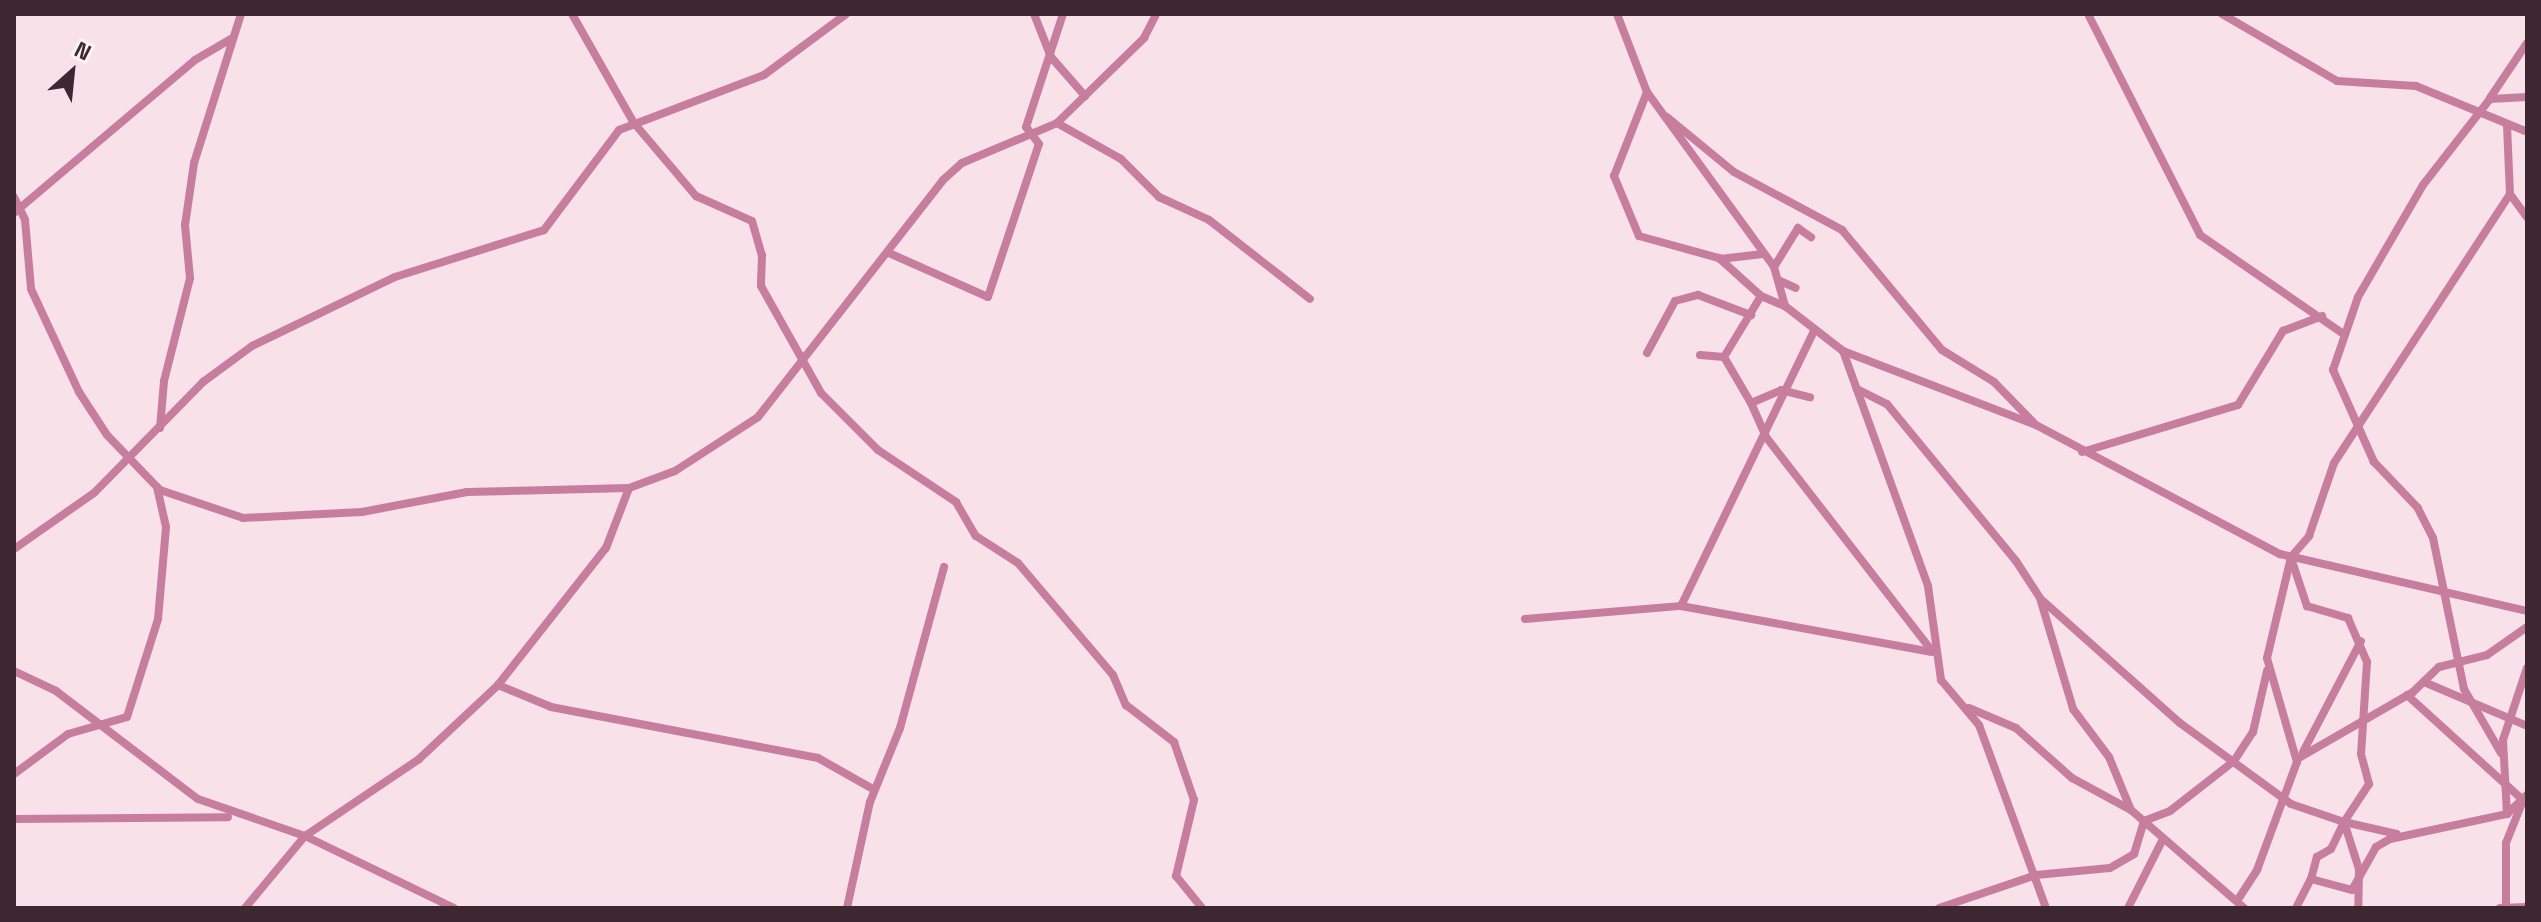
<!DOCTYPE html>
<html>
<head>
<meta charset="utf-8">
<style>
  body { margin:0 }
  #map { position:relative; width:2541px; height:922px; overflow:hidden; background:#f9e1ea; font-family:"Space Grotesk",sans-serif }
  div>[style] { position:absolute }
  .street>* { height:8px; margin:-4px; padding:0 4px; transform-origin:4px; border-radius:4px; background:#c77e9e }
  span { translate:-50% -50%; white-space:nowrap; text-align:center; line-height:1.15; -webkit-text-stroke:6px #fef2f6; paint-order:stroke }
  .frame { position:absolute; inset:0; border:16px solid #3d2730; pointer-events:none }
  .north { position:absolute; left:32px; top:32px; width:80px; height:80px; -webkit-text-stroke:6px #fef2f6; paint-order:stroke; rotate:27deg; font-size:22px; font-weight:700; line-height:32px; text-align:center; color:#3d2730 }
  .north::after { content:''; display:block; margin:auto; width:28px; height:36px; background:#3d2730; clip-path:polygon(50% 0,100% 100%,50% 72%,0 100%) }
</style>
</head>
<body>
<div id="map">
  <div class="street">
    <i style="left:572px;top:14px;width:125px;rotate:60.4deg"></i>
    <i style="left:634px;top:123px;width:96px;rotate:49.7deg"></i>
    <i style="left:696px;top:196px;width:61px;rotate:24.1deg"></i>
    <i style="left:752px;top:221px;width:35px;rotate:74deg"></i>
    <i style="left:762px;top:255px;width:31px;rotate:92deg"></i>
    <i style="left:761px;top:286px;width:123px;rotate:60.7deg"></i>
    <i style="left:821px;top:393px;width:81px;rotate:45deg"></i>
    <i style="left:878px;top:450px;width:94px;rotate:33.7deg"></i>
    <i style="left:956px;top:502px;width:39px;rotate:60deg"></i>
    <i style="left:976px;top:536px;width:50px;rotate:32.7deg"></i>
    <i style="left:1018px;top:563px;width:147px;rotate:49.7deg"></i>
    <i style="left:1113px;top:675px;width:33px;rotate:67deg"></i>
    <i style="left:1126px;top:705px;width:61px;rotate:37.6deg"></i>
    <i style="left:1174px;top:742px;width:61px;rotate:71deg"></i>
    <i style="left:1194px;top:800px;width:78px;rotate:103.3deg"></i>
    <i style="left:1176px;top:876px;width:41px;rotate:50.9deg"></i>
    <i style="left:1034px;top:14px;width:46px;rotate:68.4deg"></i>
    <i style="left:1051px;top:57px;width:52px;rotate:48.9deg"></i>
    <i style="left:1617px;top:14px;width:84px;rotate:69deg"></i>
    <i style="left:1647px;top:92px;width:216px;rotate:54deg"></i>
    <i style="left:1774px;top:267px;width:41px;rotate:74.2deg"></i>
    <i style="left:1785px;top:306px;width:73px;rotate:37.8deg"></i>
    <i style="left:1843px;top:351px;width:207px;rotate:21deg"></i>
    <i style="left:2036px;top:425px;width:276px;rotate:27.9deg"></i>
    <i style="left:2280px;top:554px;width:253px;rotate:13deg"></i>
    <i style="left:2088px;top:14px;width:248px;rotate:63.1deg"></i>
    <i style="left:2200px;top:235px;width:173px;rotate:34.6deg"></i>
    <i style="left:2222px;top:14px;width:133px;rotate:30.2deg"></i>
    <i style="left:2337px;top:81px;width:79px;rotate:3.6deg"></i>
    <i style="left:2416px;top:86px;width:118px;rotate:22.4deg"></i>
    <i style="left:1647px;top:92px;width:90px;rotate:111.4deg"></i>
    <i style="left:1614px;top:176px;width:65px;rotate:67.4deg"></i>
    <i style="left:1639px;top:236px;width:83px;rotate:15.4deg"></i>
    <i style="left:1719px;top:258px;width:57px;rotate:42.1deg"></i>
    <i style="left:1761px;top:296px;width:26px;rotate:23deg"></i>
    <i style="left:2490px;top:98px;width:66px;rotate:-56.1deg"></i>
    <i style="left:1667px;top:117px;width:87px;rotate:39.4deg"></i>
    <i style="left:1734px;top:172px;width:123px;rotate:28.2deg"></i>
    <i style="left:1842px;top:230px;width:156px;rotate:50.2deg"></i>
    <i style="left:1942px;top:350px;width:61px;rotate:31.6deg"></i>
    <i style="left:1994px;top:382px;width:57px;rotate:45.7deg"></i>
    <i style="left:1057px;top:123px;width:73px;rotate:29.4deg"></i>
    <i style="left:1121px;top:159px;width:54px;rotate:45deg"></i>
    <i style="left:1159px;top:197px;width:55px;rotate:24.7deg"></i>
    <i style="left:1209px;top:220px;width:128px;rotate:38deg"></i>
    <i style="left:2510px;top:194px;width:29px;rotate:54deg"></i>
    <i style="left:14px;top:197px;width:25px;rotate:64deg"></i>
    <i style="left:25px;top:220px;width:69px;rotate:85deg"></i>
    <i style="left:31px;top:289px;width:114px;rotate:65deg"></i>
    <i style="left:79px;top:392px;width:51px;rotate:56.9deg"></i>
    <i style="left:107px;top:435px;width:76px;rotate:46.1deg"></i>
    <i style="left:160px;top:490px;width:88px;rotate:18.6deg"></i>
    <i style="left:243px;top:518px;width:119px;rotate:-2.9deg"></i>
    <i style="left:362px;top:512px;width:107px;rotate:-10.8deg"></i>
    <i style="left:467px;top:492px;width:162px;rotate:-1.4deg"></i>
    <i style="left:629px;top:488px;width:49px;rotate:-20.3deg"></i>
    <i style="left:675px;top:471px;width:99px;rotate:-33deg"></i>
    <i style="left:758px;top:417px;width:301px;rotate:-52deg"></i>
    <i style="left:943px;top:180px;width:25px;rotate:-42deg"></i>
    <i style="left:962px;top:163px;width:103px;rotate:-22.8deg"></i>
    <i style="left:1057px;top:123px;width:122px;rotate:-44.3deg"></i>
    <i style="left:1144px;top:38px;width:27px;rotate:-63deg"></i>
    <i style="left:14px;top:213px;width:237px;rotate:-40.2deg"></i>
    <i style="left:195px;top:60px;width:42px;rotate:-30.3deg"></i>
    <i style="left:889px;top:253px;width:108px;rotate:24deg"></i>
    <i style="left:988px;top:297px;width:161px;rotate:-71.6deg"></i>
    <i style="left:1039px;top:144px;width:21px;rotate:-127deg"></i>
    <i style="left:1026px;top:127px;width:119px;rotate:-71.9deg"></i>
    <i style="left:1720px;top:259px;width:43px;rotate:-6.6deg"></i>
    <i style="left:1774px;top:267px;width:46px;rotate:-58.4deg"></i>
    <i style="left:1798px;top:228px;width:16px;rotate:35deg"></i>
    <i style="left:1780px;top:281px;width:17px;rotate:24deg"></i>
    <i style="left:1843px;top:351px;width:250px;rotate:70.1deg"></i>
    <i style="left:1928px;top:586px;width:95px;rotate:82.1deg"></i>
    <i style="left:1941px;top:680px;width:59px;rotate:49.8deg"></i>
    <i style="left:1979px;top:725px;width:195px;rotate:69.9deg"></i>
    <i style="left:1647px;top:353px;width:59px;rotate:-61.7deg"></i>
    <i style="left:1675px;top:301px;width:24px;rotate:-15deg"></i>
    <i style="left:1698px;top:295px;width:57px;rotate:20.7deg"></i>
    <i style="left:1700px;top:355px;width:24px;rotate:5deg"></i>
    <i style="left:1724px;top:357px;width:71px;rotate:-58.8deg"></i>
    <i style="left:1724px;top:357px;width:53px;rotate:59.6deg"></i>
    <i style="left:1751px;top:403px;width:33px;rotate:-23deg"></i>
    <i style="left:1781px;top:390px;width:30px;rotate:14deg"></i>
    <i style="left:1857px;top:389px;width:34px;rotate:27deg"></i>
    <i style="left:1887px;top:404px;width:203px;rotate:50.6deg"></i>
    <i style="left:2016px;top:561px;width:44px;rotate:57deg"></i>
    <i style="left:2040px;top:598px;width:116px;rotate:73.4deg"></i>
    <i style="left:2073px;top:709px;width:60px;rotate:53.1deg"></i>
    <i style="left:2109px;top:757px;width:57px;rotate:67.5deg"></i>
    <i style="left:1751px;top:403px;width:37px;rotate:66deg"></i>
    <i style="left:1766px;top:437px;width:271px;rotate:52.2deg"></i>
    <i style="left:160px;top:428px;width:47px;rotate:-85.1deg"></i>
    <i style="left:164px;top:381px;width:106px;rotate:-75.8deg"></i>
    <i style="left:190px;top:278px;width:53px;rotate:-95.4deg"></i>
    <i style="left:185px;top:225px;width:63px;rotate:-81.7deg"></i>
    <i style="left:194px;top:163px;width:156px;rotate:-72.5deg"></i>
    <i style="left:2082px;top:452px;width:163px;rotate:-16.8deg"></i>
    <i style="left:2238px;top:405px;width:87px;rotate:-58.7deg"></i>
    <i style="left:2283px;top:331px;width:42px;rotate:-21deg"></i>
    <i style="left:14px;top:549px;width:98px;rotate:-35deg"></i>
    <i style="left:94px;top:493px;width:156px;rotate:-45.5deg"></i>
    <i style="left:203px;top:382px;width:61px;rotate:-36.3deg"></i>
    <i style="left:252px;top:346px;width:159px;rotate:-25.8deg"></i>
    <i style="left:395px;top:277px;width:156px;rotate:-17.5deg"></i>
    <i style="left:544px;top:230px;width:125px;rotate:-53.1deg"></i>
    <i style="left:619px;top:130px;width:155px;rotate:-20.8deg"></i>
    <i style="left:764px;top:75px;width:102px;rotate:-36.6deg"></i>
    <i style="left:2291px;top:558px;width:51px;rotate:71.6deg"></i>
    <i style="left:2307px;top:606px;width:43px;rotate:16.3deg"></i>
    <i style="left:2348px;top:618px;width:48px;rotate:66.6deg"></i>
    <i style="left:2367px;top:662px;width:92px;rotate:93.7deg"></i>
    <i style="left:2361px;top:754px;width:31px;rotate:75deg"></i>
    <i style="left:2369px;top:784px;width:45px;rotate:123.3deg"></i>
    <i style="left:2344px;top:822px;width:49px;rotate:72.3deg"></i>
    <i style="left:2359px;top:869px;width:39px;rotate:91deg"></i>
    <i style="left:2043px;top:601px;width:183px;rotate:41.7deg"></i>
    <i style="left:2180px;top:723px;width:137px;rotate:36.1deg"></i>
    <i style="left:2291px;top:804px;width:56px;rotate:18.8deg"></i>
    <i style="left:1681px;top:606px;width:305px;rotate:-64.2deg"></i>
    <i style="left:1525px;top:619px;width:157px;rotate:-4.8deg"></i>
    <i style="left:1681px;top:606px;width:255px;rotate:10.4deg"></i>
    <i style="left:14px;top:671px;width:47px;rotate:25.5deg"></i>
    <i style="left:56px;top:691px;width:178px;rotate:37.3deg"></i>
    <i style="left:198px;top:799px;width:113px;rotate:19.1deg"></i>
    <i style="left:305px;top:836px;width:165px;rotate:25.8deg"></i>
    <i style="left:2424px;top:682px;width:112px;rotate:23.1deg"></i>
    <i style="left:498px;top:685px;width:57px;rotate:22.5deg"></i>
    <i style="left:551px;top:707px;width:272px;rotate:10.8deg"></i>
    <i style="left:818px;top:758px;width:63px;rotate:29.4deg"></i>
    <i style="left:2407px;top:695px;width:162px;rotate:42.2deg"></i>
    <i style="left:1969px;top:708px;width:51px;rotate:23.1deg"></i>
    <i style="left:2016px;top:728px;width:75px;rotate:41.8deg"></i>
    <i style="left:2072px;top:778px;width:67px;rotate:28.5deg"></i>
    <i style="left:2131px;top:810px;width:150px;rotate:40.9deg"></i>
    <i style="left:2303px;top:752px;width:125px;rotate:-62.4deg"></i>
    <i style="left:2501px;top:753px;width:74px;rotate:-120deg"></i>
    <i style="left:2464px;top:689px;width:154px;rotate:-101.6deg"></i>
    <i style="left:2433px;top:538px;width:34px;rotate:-117deg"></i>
    <i style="left:2418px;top:508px;width:64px;rotate:-133.7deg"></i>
    <i style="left:2374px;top:462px;width:101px;rotate:-114deg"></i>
    <i style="left:2333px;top:370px;width:77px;rotate:-71.1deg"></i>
    <i style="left:2358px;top:297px;width:129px;rotate:-59.9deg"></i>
    <i style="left:2423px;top:185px;width:109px;rotate:-52.1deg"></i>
    <i style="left:2490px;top:99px;width:37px;rotate:-3deg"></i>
    <i style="left:2297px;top:759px;width:134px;rotate:-30deg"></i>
    <i style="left:2413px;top:692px;width:36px;rotate:-44deg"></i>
    <i style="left:2439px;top:667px;width:49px;rotate:-14deg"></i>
    <i style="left:2487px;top:655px;width:49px;rotate:-35deg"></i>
    <i style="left:14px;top:774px;width:67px;rotate:-36.5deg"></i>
    <i style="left:68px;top:734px;width:61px;rotate:-16.1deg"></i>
    <i style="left:127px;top:717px;width:103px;rotate:-72.4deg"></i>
    <i style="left:158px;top:619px;width:92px;rotate:-85deg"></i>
    <i style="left:166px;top:527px;width:41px;rotate:-102.7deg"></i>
    <i style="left:2507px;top:814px;width:74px;rotate:-93.1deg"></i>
    <i style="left:2503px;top:740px;width:76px;rotate:-71.6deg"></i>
    <i style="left:14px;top:819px;width:214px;rotate:-0.5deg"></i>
    <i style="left:2311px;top:879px;width:23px;rotate:-75deg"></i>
    <i style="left:2317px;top:857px;width:16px;rotate:-30deg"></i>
    <i style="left:2331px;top:849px;width:30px;rotate:-64deg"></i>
    <i style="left:2344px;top:822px;width:54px;rotate:12.8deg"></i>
    <i style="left:2237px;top:901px;width:37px;rotate:-57deg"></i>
    <i style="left:2257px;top:870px;width:115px;rotate:-69.7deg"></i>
    <i style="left:2297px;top:762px;width:108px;rotate:-106.1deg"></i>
    <i style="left:2267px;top:658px;width:104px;rotate:-76.6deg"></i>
    <i style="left:2291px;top:557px;width:28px;rotate:-49deg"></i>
    <i style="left:2309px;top:536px;width:77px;rotate:-71.1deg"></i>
    <i style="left:2334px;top:463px;width:321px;rotate:-56.8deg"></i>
    <i style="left:2510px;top:194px;width:70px;rotate:-92.5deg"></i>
    <i style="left:245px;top:908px;width:94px;rotate:-50.2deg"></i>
    <i style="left:305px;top:836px;width:138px;rotate:-34deg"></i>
    <i style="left:419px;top:759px;width:108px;rotate:-43.1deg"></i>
    <i style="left:498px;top:685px;width:174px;rotate:-51.8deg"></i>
    <i style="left:606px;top:548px;width:64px;rotate:-69deg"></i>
    <i style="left:847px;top:908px;width:108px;rotate:-77.8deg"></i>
    <i style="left:870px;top:802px;width:80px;rotate:-67.9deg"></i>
    <i style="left:900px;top:728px;width:167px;rotate:-74.7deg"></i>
    <i style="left:1939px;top:908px;width:102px;rotate:-18.8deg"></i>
    <i style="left:2036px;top:875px;width:74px;rotate:-5.4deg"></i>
    <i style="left:2110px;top:868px;width:28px;rotate:-30deg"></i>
    <i style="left:2134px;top:854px;width:34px;rotate:-73deg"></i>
    <i style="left:2144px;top:821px;width:28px;rotate:-21deg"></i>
    <i style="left:2170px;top:811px;width:81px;rotate:-38deg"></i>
    <i style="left:2234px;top:761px;width:35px;rotate:-57deg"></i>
    <i style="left:2253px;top:732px;width:63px;rotate:-77.1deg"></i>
    <i style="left:2128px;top:908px;width:75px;rotate:-63.1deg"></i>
    <i style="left:2296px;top:908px;width:33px;rotate:-63deg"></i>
    <i style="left:2311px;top:879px;width:42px;rotate:15deg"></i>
    <i style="left:2352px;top:890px;width:49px;rotate:-60.8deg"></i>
    <i style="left:2376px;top:847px;width:16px;rotate:-30deg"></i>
    <i style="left:2390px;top:839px;width:120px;rotate:-12.1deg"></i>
    <i style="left:2507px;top:814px;width:28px;rotate:-44deg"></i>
    <i style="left:2500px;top:908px;width:27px;rotate:-2deg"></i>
    <i style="left:2506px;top:908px;width:65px;rotate:-90deg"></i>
    <i style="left:2506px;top:843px;width:43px;rotate:-68.2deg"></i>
  </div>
  <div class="frame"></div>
  <div class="north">N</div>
</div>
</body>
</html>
